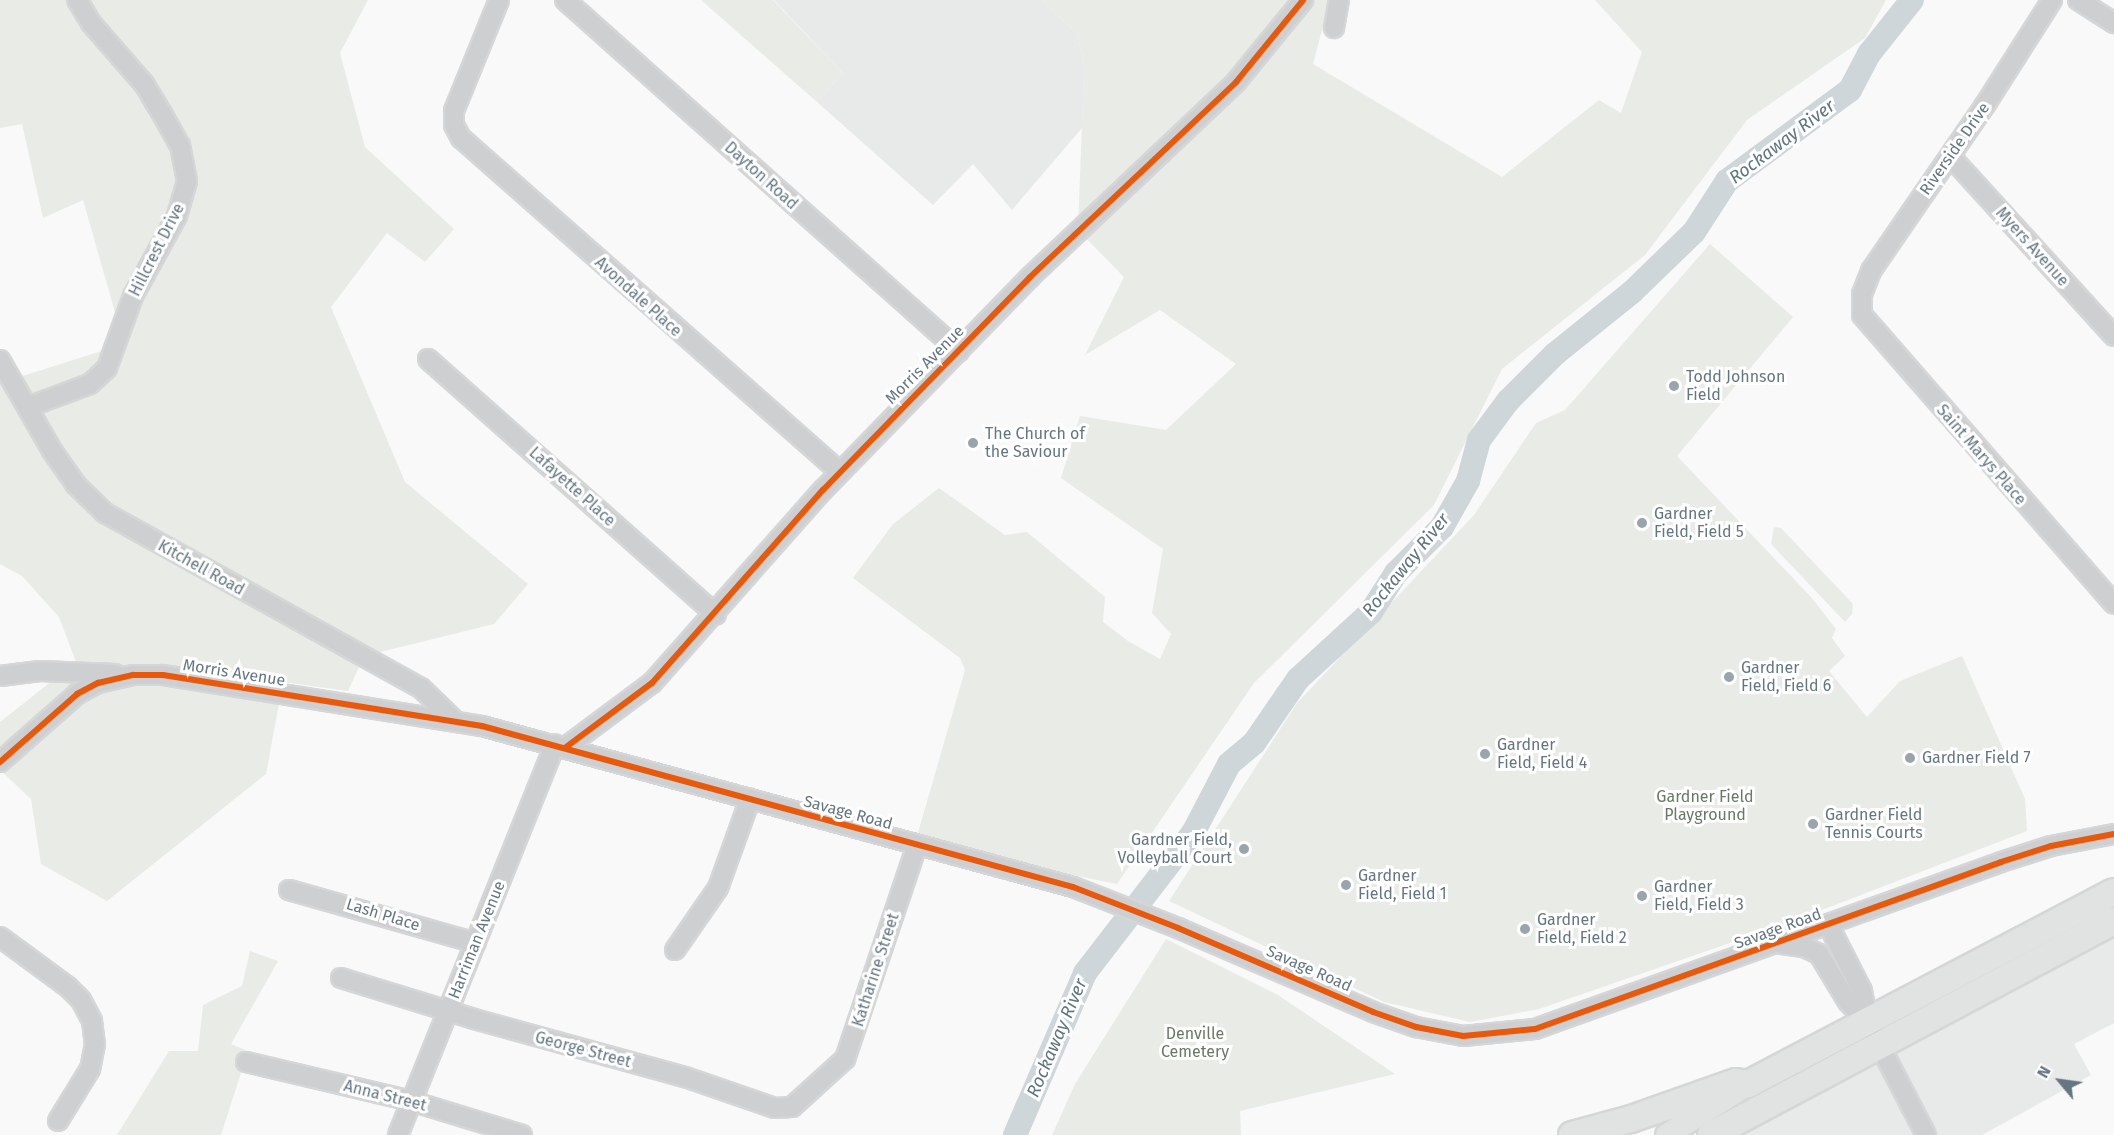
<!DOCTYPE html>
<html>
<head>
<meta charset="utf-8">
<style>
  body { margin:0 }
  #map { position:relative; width:2114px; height:1135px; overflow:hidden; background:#f9f9f9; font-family:"Fira Sans",sans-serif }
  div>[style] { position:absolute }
  .built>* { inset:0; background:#e8e9e9 }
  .green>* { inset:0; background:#e8ebe6 }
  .river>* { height:24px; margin:-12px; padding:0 12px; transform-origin:12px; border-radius:12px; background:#ced6d9 }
  .roads { filter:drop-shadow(2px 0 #d5d6d7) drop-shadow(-2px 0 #d5d6d7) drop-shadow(0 2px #d5d6d7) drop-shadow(0 -2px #d5d6d7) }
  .minor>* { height:18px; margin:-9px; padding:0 9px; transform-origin:9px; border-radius:9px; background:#cecfd0 }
  .major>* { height:22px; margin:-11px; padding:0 11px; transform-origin:11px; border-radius:11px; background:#e1e2e2 }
  .highway>* { height:26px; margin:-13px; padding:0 13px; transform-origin:13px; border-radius:13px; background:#e1e2e2 }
  .cycleway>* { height:6px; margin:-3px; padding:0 3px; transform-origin:3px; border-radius:3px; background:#e8590c }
  .dots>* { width:16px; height:16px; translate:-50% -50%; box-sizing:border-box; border:3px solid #fff; border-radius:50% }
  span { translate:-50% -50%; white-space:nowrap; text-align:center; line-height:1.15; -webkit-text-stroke:6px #fff; paint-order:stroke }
  .street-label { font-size:16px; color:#657683 }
  .poi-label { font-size:16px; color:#657683 }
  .left { translate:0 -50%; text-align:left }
  .right { translate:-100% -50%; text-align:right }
  .park-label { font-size:16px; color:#687a64 }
  .water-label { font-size:18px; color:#60757c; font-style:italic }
  .north { position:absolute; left:2030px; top:1051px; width:60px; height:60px; -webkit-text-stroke:4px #fff; paint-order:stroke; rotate:299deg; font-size:16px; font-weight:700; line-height:24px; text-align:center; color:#657683 }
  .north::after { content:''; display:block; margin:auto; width:21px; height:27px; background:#657683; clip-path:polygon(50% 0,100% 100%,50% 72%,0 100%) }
</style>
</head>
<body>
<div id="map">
  <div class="built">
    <i style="clip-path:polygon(774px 0,1042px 0,1078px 35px,1084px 70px,1082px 128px,1012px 210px,973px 164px,933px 205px,817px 102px,843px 73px)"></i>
    <i style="clip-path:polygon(2114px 931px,2114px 1023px,2074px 1044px,2091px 1075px,1982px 1135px,1730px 1135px)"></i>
  </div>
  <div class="green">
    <i style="clip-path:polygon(0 0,368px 0,340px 53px,365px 147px,454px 229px,425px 262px,387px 233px,331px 307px,405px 482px,528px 584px,494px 624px,364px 656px,348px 691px,283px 682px,266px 774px,107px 901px,41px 864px,31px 799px,0 770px,0 722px,76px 662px,59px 617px,22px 576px,0 564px,0 359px,13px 379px,124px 344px,83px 200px,43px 218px,22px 124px,0 128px)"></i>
    <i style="clip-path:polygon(701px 0,773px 0,843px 73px,817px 102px)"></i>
    <i style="clip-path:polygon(1042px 0,1330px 0,1313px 64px,1502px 177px,1599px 100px,1621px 113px,1642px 52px,1595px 0,1886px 0,1865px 38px,1747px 120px,1645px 255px,1502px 369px,1434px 505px,1254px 683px,1117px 884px,915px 843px,965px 670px,960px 658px,853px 578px,893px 524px,939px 488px,1005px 535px,1027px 532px,1105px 597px,1103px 622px,1128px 641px,1160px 659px,1171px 634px,1152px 613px,1163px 549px,1061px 478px,1080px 416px,1166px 430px,1236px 364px,1160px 310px,1085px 355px,1124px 277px,1078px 230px,1084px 70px,1078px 35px)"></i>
    <i style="clip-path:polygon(1710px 244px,1793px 317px,1677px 456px,1811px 597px,1836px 629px,1832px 638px,1845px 656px,1829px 671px,1867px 717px,1900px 681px,1962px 656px,2025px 799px,2027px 831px,1788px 923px,1539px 1009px,1470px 1022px,1384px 1002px,1169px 901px,1297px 703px,1474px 515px,1536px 423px,1565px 410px)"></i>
    <i style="clip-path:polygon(1774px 527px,1781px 528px,1853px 604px,1852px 614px,1845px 622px,1771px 544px)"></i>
    <i style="clip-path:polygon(1166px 939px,1278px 995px,1395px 1074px,1240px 1111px,1241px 1135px,1052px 1135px,1075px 1084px)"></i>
    <i style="clip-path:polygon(250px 951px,278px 961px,231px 1044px,248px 1051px,221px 1135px,117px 1135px,169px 1051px,198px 1051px,203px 1005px,242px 986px)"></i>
  </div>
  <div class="river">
    <i style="left:1015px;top:1135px;width:176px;rotate:-66.6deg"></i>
    <i style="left:1085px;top:973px;width:177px;rotate:-52.4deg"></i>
    <i style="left:1193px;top:833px;width:78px;rotate:-62.4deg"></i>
    <i style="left:1229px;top:764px;width:33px;rotate:-40deg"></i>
    <i style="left:1254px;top:743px;width:78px;rotate:-55.5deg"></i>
    <i style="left:1298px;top:679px;width:99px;rotate:-42.5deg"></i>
    <i style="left:1371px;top:612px;width:46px;rotate:-57.3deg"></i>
    <i style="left:1396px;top:573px;width:65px;rotate:-45deg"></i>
    <i style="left:1442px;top:527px;width:53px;rotate:-60.5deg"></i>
    <i style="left:1468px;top:481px;width:42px;rotate:-75deg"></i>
    <i style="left:1479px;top:440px;width:49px;rotate:-53.4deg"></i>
    <i style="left:1508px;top:401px;width:66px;rotate:-45deg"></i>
    <i style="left:1555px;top:354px;width:99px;rotate:-38.8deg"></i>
    <i style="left:1632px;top:292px;width:86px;rotate:-44.1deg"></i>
    <i style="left:1694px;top:232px;width:61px;rotate:-57.1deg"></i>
    <i style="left:1727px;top:181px;width:153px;rotate:-36.5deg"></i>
    <i style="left:1850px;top:90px;width:41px;rotate:-62.2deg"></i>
    <i style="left:1869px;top:54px;width:69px;rotate:-51.5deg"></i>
  </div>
  <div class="roads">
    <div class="minor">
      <i style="left:499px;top:0;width:120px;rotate:112.1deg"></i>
      <i style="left:454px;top:111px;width:14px;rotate:90deg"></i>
      <i style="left:454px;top:125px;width:15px;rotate:62deg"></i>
      <i style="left:461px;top:138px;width:505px;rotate:41.39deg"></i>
      <i style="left:565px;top:0;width:528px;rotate:41.7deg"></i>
      <i style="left:2052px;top:0;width:125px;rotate:122.5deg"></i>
      <i style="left:1985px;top:105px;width:201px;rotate:124.5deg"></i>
      <i style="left:1871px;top:271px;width:25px;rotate:111deg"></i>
      <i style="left:1862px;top:294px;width:21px;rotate:90deg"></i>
      <i style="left:1862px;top:315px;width:383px;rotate:48.9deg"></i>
      <i style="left:2078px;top:0;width:43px;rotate:32.6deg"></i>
      <i style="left:1334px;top:28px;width:28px;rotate:-80deg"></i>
      <i style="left:1951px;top:157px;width:242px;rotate:47.7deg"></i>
      <i style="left:428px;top:359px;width:385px;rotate:41.6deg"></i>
      <i style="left:0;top:360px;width:106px;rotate:60.1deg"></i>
      <i style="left:53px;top:452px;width:39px;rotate:55deg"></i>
      <i style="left:75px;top:484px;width:42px;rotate:44deg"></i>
      <i style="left:105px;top:513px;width:361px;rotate:29deg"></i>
      <i style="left:421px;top:688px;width:47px;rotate:44.1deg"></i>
      <i style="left:28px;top:407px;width:66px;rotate:-20.4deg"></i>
      <i style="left:90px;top:384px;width:23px;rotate:-43deg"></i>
      <i style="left:107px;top:368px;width:77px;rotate:-70.1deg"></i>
      <i style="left:133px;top:296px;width:91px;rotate:-61.2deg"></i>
      <i style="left:177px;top:216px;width:36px;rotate:-74deg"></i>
      <i style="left:187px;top:181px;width:36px;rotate:-101deg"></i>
      <i style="left:180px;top:146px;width:33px;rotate:-119deg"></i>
      <i style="left:164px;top:117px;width:39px;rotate:-121deg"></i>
      <i style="left:144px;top:84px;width:81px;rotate:-131deg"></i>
      <i style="left:91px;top:23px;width:27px;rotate:-121deg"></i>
      <i style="left:0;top:676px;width:40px;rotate:-7.1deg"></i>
      <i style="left:40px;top:671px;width:75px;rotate:2.3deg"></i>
      <i style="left:566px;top:747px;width:107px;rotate:-36.7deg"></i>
      <i style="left:652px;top:683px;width:258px;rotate:-48.5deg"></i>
      <i style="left:823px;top:490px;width:297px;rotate:-45.8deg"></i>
      <i style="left:1030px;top:277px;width:284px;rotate:-43.4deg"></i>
      <i style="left:1236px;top:82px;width:106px;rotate:-50.7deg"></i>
      <i style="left:0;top:762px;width:103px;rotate:-41.4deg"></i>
      <i style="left:77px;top:694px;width:24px;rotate:-28deg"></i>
      <i style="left:98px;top:683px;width:36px;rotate:-13deg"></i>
      <i style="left:133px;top:675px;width:30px"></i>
      <i style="left:163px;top:675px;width:323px;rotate:9.1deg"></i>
      <i style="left:482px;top:726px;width:613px;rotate:15.24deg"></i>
      <i style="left:1073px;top:887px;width:113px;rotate:21.3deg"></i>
      <i style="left:1178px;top:928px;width:212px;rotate:23.3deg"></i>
      <i style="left:1373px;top:1012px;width:46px;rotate:19.2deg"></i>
      <i style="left:1416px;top:1027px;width:48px;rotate:10.8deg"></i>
      <i style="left:1463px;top:1036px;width:72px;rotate:-5.6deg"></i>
      <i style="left:1535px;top:1029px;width:495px;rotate:-19.7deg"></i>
      <i style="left:2001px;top:862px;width:52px;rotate:-17.7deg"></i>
      <i style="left:2051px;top:846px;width:64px;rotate:-10.8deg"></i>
      <i style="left:289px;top:890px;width:194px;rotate:15.8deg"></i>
      <i style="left:1828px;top:924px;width:75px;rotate:63.1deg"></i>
      <i style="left:1862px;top:991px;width:33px;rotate:79deg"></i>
      <i style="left:1868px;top:1023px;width:126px;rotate:62.6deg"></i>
      <i style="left:0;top:937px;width:84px;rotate:36.3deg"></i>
      <i style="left:68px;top:987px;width:18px;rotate:45deg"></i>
      <i style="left:81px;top:1000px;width:24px;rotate:62deg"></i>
      <i style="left:92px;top:1021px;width:23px;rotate:83deg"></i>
      <i style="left:95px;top:1044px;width:25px;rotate:101deg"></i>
      <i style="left:90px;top:1069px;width:61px;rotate:121.6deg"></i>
      <i style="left:1782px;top:944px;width:22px;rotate:8deg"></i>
      <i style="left:1804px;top:947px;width:17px;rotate:25deg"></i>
      <i style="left:1819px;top:954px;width:56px;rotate:58.9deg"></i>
      <i style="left:1848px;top:1002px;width:29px;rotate:46deg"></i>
      <i style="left:675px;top:950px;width:75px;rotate:-55.3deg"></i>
      <i style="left:718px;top:888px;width:95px;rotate:-70.2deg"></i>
      <i style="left:341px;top:978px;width:139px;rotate:17.1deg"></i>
      <i style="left:474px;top:1019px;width:219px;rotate:15.4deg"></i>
      <i style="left:685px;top:1077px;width:95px;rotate:19deg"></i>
      <i style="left:775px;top:1108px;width:17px;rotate:-3deg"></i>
      <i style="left:792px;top:1107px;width:72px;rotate:-42.2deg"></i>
      <i style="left:845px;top:1059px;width:226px;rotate:-71.4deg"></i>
      <i style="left:246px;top:1062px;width:170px;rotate:13.3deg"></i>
      <i style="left:411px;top:1101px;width:116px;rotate:17deg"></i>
      <i style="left:398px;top:1135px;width:421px;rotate:-68.1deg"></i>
    </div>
    <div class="major">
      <i style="left:1667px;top:1135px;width:96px;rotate:-32.2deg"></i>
    </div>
    <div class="highway">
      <i style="left:1572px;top:1135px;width:61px;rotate:-15.2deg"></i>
      <i style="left:1631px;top:1119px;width:111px;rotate:-19.4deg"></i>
      <i style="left:1736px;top:1082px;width:12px;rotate:9deg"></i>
      <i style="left:1748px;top:1084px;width:413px;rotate:-27.7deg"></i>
      <i style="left:1711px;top:1135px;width:456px;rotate:-28deg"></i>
    </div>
  </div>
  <div class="cycleway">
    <i style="left:566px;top:747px;width:107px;rotate:-36.7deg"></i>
    <i style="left:652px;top:683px;width:258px;rotate:-48.5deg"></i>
    <i style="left:823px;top:490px;width:297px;rotate:-45.8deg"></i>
    <i style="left:1030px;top:277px;width:284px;rotate:-43.4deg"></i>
    <i style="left:1236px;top:82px;width:106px;rotate:-50.7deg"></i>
    <i style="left:0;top:762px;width:103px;rotate:-41.4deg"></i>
    <i style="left:77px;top:694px;width:24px;rotate:-28deg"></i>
    <i style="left:98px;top:683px;width:36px;rotate:-13deg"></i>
    <i style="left:133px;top:675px;width:30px"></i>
    <i style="left:163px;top:675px;width:323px;rotate:9.1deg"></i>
    <i style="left:482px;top:726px;width:613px;rotate:15.24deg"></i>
    <i style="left:1073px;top:887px;width:113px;rotate:21.3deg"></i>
    <i style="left:1178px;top:928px;width:212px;rotate:23.3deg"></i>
    <i style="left:1373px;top:1012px;width:46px;rotate:19.2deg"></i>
    <i style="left:1416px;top:1027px;width:48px;rotate:10.8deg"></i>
    <i style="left:1463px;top:1036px;width:72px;rotate:-5.6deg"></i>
    <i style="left:1535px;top:1029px;width:495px;rotate:-19.7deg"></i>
    <i style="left:2001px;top:862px;width:52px;rotate:-17.7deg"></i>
    <i style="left:2051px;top:846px;width:64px;rotate:-10.8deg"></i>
  </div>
  <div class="dots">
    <i style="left:1674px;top:386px;background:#99a4ac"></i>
    <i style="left:973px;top:443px;background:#99a4ac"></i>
    <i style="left:1642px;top:523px;background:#99a4ac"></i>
    <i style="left:1729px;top:677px;background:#99a4ac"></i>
    <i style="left:1485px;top:754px;background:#99a4ac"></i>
    <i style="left:1910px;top:758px;background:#99a4ac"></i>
    <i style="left:1813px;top:824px;background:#99a4ac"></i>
    <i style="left:1244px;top:849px;background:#99a4ac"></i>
    <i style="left:1346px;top:885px;background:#99a4ac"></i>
    <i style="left:1642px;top:896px;background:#99a4ac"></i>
    <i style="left:1525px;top:929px;background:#99a4ac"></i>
  </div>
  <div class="street-label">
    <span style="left:1955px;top:149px;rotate:-55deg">Riverside Drive</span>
    <span style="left:761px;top:176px;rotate:42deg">Dayton Road</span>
    <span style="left:2032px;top:247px;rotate:48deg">Myers Avenue</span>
    <span style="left:157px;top:250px;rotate:-63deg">Hillcrest Drive</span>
    <span style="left:638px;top:297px;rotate:42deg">Avondale Place</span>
    <span style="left:925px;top:365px;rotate:-45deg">Morris Avenue</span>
    <span style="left:1981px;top:455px;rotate:49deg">Saint Marys Place</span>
    <span style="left:572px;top:487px;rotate:42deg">Lafayette Place</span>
    <span style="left:201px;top:568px;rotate:29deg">Kitchell Road</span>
    <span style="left:234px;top:673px;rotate:9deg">Morris Avenue</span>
    <span style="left:848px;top:813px;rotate:15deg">Savage Road</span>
    <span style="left:383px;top:915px;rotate:17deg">Lash Place</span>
    <span style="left:1778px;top:929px;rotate:-20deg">Savage Road</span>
    <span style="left:477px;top:940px;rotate:-68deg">Harriman Avenue</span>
    <span style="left:1309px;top:969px;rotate:24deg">Savage Road</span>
    <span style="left:876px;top:970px;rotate:-72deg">Katharine Street</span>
    <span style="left:583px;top:1050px;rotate:15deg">George Street</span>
    <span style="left:385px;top:1096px;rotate:14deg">Anna Street</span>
  </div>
  <div class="poi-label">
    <span class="left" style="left:1686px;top:386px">Todd Johnson<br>Field</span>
    <span class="left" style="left:985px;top:443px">The Church of<br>the Saviour</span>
    <span class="left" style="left:1654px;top:523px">Gardner<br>Field, Field 5</span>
    <span class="left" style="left:1741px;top:677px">Gardner<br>Field, Field 6</span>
    <span class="left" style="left:1497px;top:754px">Gardner<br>Field, Field 4</span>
    <span class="left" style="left:1922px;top:758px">Gardner Field 7</span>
    <span class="left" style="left:1825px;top:824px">Gardner Field<br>Tennis Courts</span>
    <span class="right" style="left:1232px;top:849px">Gardner Field,<br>Volleyball Court</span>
    <span class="left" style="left:1358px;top:885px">Gardner<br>Field, Field 1</span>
    <span class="left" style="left:1654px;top:896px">Gardner<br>Field, Field 3</span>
    <span class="left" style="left:1537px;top:929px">Gardner<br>Field, Field 2</span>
  </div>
  <div class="park-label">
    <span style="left:1705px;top:806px">Gardner Field<br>Playground</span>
    <span style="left:1195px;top:1043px">Denville<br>Cemetery</span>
  </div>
  <div class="water-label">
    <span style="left:1782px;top:142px;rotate:-37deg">Rockaway River</span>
    <span style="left:1406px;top:565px;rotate:-51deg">Rockaway River</span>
    <span style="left:1057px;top:1038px;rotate:-67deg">Rockaway River</span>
  </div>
  <div class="north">N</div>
</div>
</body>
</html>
